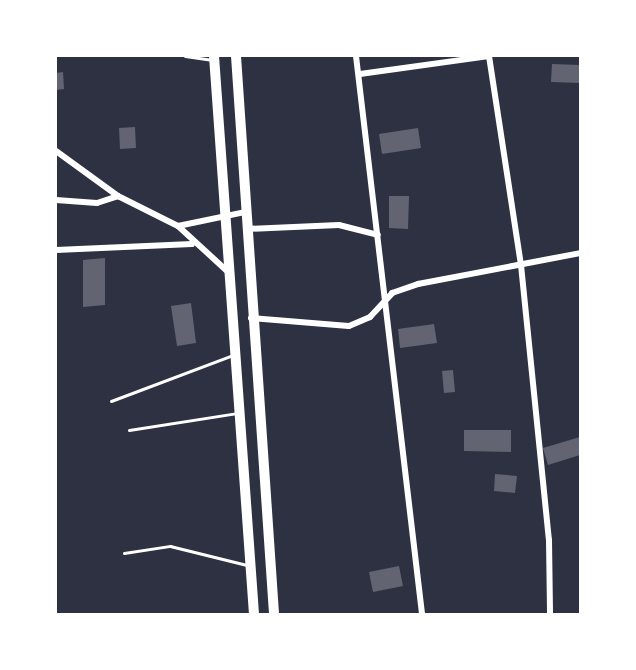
<!DOCTYPE html>
<html>
<head>
<meta charset="utf-8">
<style>
  body { margin:0 }
  #map { position:relative; width:636px; height:670px; overflow:hidden; background:#2d3142; font-family:Ubuntu,sans-serif }
  div>[style] { position:absolute }
  .building>* { inset:0; background:#626471 }
  .service>* { height:3px; margin:-1.5px; padding:0 1.5px; transform-origin:1.5px; border-radius:1.5px; background:#fff }
  .minor>* { height:6px; margin:-3px; padding:0 3px; transform-origin:3px; border-radius:3px; background:#fff }
  .trunk>* { height:10px; margin:-5px; padding:0 5px; transform-origin:5px; border-radius:5px; background:#fff }
  span { translate:-50% -50%; white-space:nowrap; text-align:center; line-height:1.15; -webkit-text-stroke:5px #fff; paint-order:stroke }
  .frame { position:absolute; inset:0; border:57px solid #fff; pointer-events:none }
</style>
</head>
<body>
<div id="map">
  <div class="building">
    <i style="clip-path:polygon(552px 64px,580px 65px,580px 83px,551px 82px)"></i>
    <i style="clip-path:polygon(63px 72px,64px 89px,56px 90px,56px 73px)"></i>
    <i style="clip-path:polygon(135px 127px,136px 148px,120px 149px,119px 128px)"></i>
    <i style="clip-path:polygon(418px 128px,421px 148px,382px 154px,379px 134px)"></i>
    <i style="clip-path:polygon(389px 196px,409px 196px,408px 229px,389px 228px)"></i>
    <i style="clip-path:polygon(105px 258px,105px 305px,83px 307px,83px 260px)"></i>
    <i style="clip-path:polygon(191px 303px,196px 343px,177px 346px,171px 306px)"></i>
    <i style="clip-path:polygon(434px 324px,437px 343px,400px 348px,398px 329px)"></i>
    <i style="clip-path:polygon(453px 370px,455px 392px,444px 393px,442px 371px)"></i>
    <i style="clip-path:polygon(464px 430px,511px 430px,511px 452px,464px 451px)"></i>
    <i style="clip-path:polygon(580px 437px,580px 455px,548px 465px,543px 448px)"></i>
    <i style="clip-path:polygon(495px 474px,517px 476px,515px 493px,494px 491px)"></i>
    <i style="clip-path:polygon(399px 566px,403px 586px,373px 592px,369px 572px)"></i>
  </div>
  <div class="service">
    <i style="left:185px;top:56px;width:28px;rotate:8deg"></i>
    <i style="left:111px;top:401px;width:130px;rotate:-20.7deg"></i>
    <i style="left:129px;top:430px;width:109px;rotate:-8.9deg"></i>
    <i style="left:124px;top:553px;width:47px;rotate:-8.7deg"></i>
    <i style="left:170px;top:546px;width:79px;rotate:13.9deg"></i>
  </div>
  <div class="minor">
    <i style="left:356px;top:56px;width:562px;rotate:83.25deg"></i>
    <i style="left:489px;top:56px;width:211px;rotate:81.3deg"></i>
    <i style="left:521px;top:265px;width:276px;rotate:84.2deg"></i>
    <i style="left:549px;top:540px;width:74px;rotate:89.2deg"></i>
    <i style="left:360px;top:74px;width:130px;rotate:-7.9deg"></i>
    <i style="left:56px;top:151px;width:77px;rotate:36deg"></i>
    <i style="left:118px;top:196px;width:67px;rotate:26.6deg"></i>
    <i style="left:178px;top:226px;width:65px;rotate:42.5deg"></i>
    <i style="left:56px;top:200px;width:41px;rotate:4.2deg"></i>
    <i style="left:97px;top:203px;width:22px;rotate:-18deg"></i>
    <i style="left:178px;top:226px;width:68px;rotate:-11.8deg"></i>
    <i style="left:247px;top:229px;width:92px;rotate:-2.5deg"></i>
    <i style="left:339px;top:225px;width:40px;rotate:14.4deg"></i>
    <i style="left:56px;top:250px;width:136px;rotate:-2.5deg"></i>
    <i style="left:251px;top:318px;width:98px;rotate:4.7deg"></i>
    <i style="left:349px;top:326px;width:23px;rotate:-23deg"></i>
    <i style="left:370px;top:317px;width:33px;rotate:-47deg"></i>
    <i style="left:392px;top:293px;width:28px;rotate:-19deg"></i>
    <i style="left:418px;top:284px;width:165px;rotate:-10.8deg"></i>
  </div>
  <div class="trunk">
    <i style="left:214px;top:56px;width:559px;rotate:85.9deg"></i>
    <i style="left:236px;top:56px;width:559px;rotate:86.1deg"></i>
  </div>
  <div class="frame"></div>
</div>
</body>
</html>
